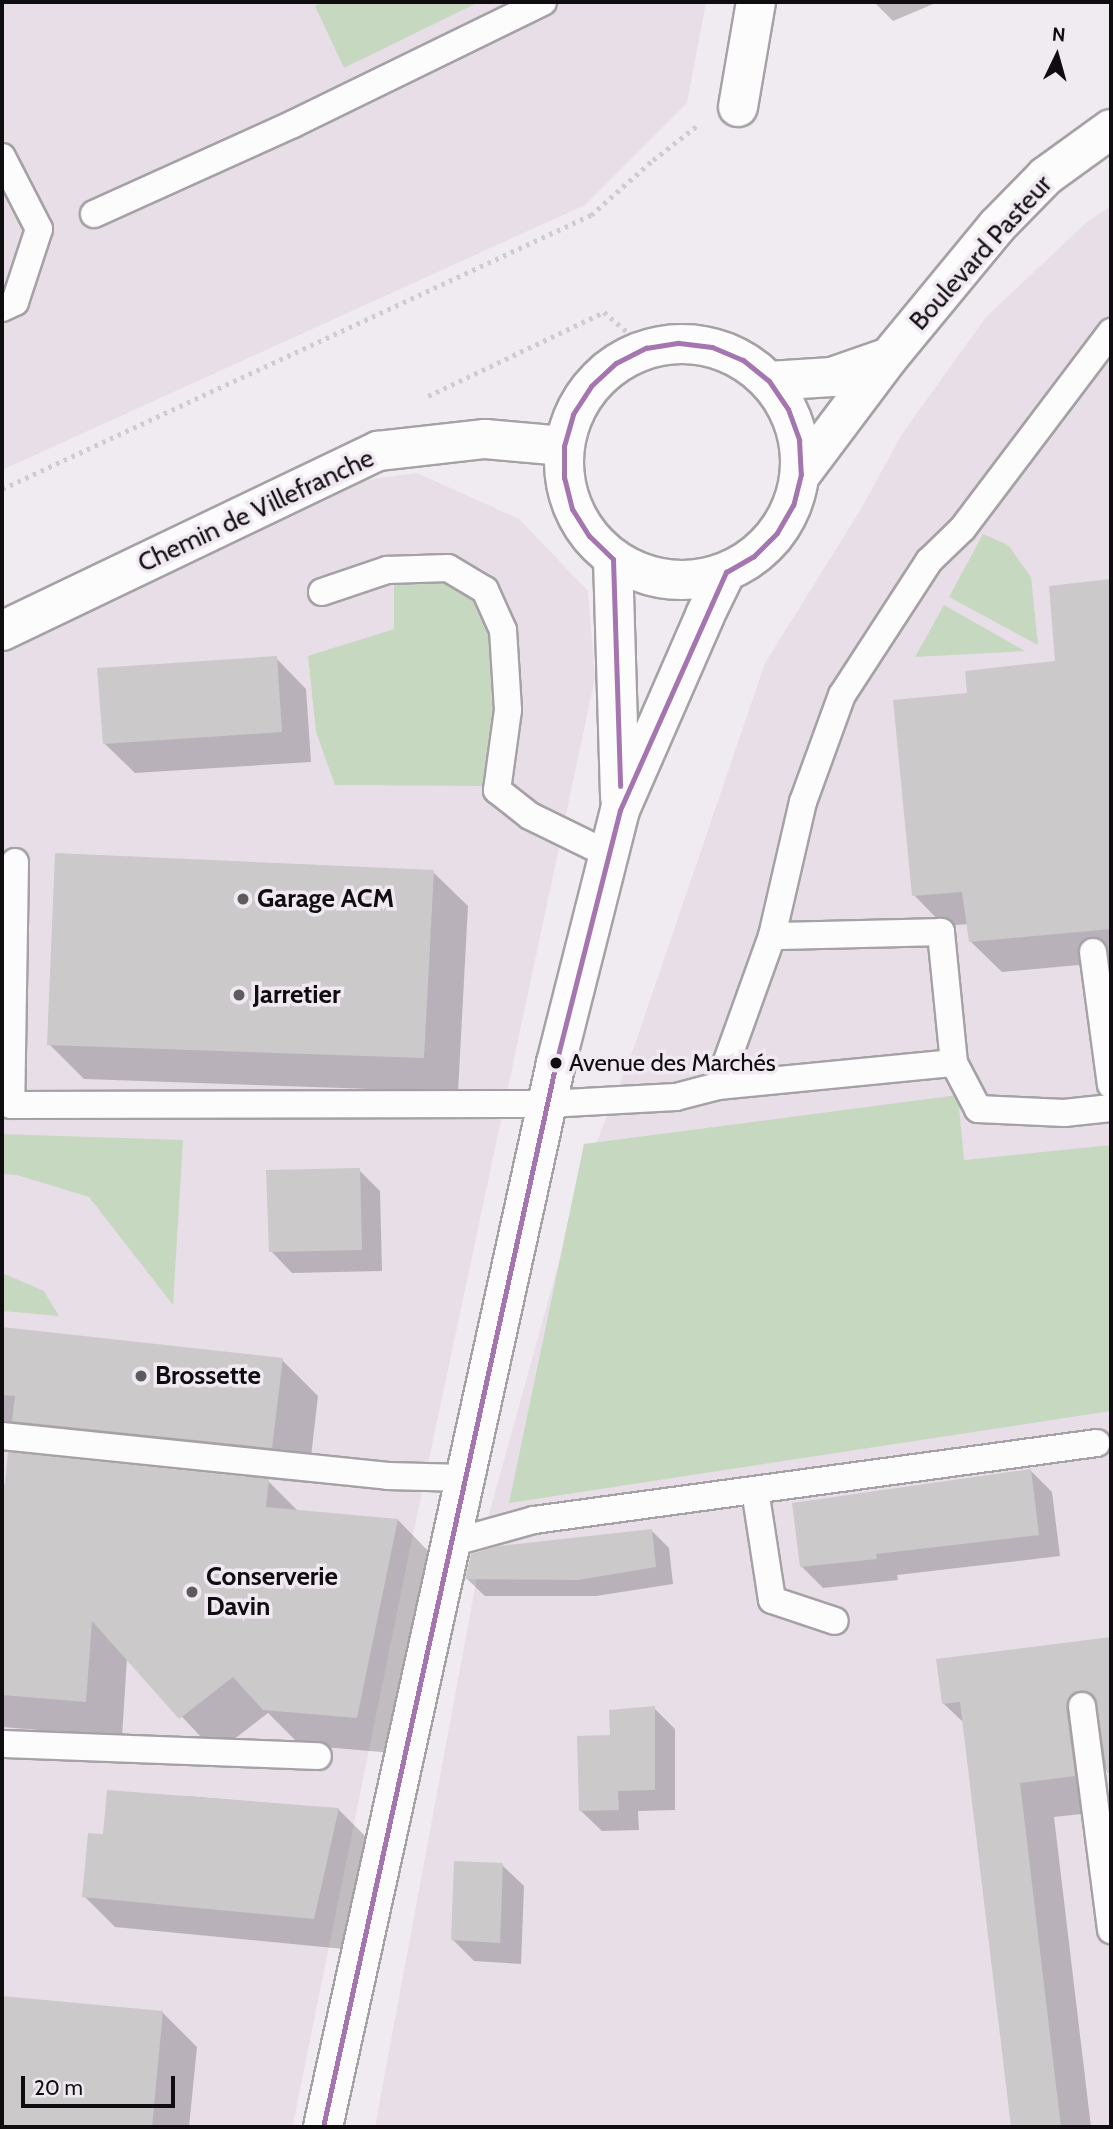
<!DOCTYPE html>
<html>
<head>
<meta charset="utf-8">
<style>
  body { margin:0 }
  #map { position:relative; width:1113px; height:2129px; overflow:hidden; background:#f0ebf0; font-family:Cabin,sans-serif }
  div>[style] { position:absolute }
  .built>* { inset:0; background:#e8dee8 }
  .green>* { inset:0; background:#c7d8c1 }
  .shadow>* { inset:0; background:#0003 }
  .building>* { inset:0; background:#ccc9ca }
  .path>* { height:4.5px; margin-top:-2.25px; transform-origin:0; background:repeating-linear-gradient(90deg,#cecdce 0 3.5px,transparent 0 8.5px) }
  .roads { filter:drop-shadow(2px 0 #a5a1a5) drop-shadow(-2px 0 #a5a1a5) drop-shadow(0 2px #a5a1a5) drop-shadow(0 -2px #a5a1a5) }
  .lane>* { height:26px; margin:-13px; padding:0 13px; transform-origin:13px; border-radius:13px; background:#fdfcfd }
  .street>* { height:38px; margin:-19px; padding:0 19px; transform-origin:19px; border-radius:19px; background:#fdfcfd }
  .secondary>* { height:38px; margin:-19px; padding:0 19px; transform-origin:19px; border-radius:19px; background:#fdfcfd }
  .secondary>.ring { margin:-19px; padding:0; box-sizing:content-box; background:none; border:38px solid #fdfcfd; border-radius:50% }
  .bus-1>* { height:5px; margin:-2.5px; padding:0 2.5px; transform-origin:2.5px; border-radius:2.5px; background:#a475ae }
  .dots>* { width:19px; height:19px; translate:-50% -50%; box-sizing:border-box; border:4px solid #f1e9f2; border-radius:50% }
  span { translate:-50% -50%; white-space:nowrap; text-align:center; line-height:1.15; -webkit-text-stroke:7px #f1e9f2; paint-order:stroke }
  .bus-label { font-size:24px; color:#100d10 }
  .left { translate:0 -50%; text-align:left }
  .street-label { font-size:26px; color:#100d10 }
  .poi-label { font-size:26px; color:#100d10; font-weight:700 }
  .frame { position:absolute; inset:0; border:4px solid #100d10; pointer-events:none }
  .north { position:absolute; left:1022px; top:21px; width:70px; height:70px; -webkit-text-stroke:5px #f1e9f2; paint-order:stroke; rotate:5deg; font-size:19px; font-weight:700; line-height:28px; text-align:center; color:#100d10 }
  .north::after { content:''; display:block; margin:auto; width:24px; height:32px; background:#100d10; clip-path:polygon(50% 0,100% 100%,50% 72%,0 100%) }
  .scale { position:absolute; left:21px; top:2076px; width:154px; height:32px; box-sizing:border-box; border:4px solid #100d10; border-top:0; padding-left:9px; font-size:21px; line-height:24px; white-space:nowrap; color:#100d10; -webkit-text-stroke:5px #f1e9f2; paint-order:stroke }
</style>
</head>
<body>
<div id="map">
  <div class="built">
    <i style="clip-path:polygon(2px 2px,706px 2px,687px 103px,585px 205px,2px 470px)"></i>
    <i style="clip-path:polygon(1111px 206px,1111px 2127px,375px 2127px,488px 1518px,581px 1182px,634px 1047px,765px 663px,861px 509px,902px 434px,986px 317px,1087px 222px)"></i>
    <i style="clip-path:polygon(417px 473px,519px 519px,588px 591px,595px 678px,408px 1558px,295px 2114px,292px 2127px,2px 2127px,2px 650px,356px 481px)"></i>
  </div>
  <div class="green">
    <i style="clip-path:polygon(324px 2px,479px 2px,344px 68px,315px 6px)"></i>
    <i style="clip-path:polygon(983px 534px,1008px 545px,1031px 577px,1038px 645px,949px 597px)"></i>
    <i style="clip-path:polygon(394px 580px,450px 584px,478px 605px,495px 635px,496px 760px,484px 786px,335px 785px,316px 732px,308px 656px,394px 629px)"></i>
    <i style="clip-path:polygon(944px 605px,1025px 651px,915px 657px)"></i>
    <i style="clip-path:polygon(958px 1095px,964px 1160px,1111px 1145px,1111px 1411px,509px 1503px,584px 1144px)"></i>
    <i style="clip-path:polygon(2px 1134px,183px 1140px,173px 1305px,89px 1197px,17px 1175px,2px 1174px)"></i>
    <i style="clip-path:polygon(2px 1273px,44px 1291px,59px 1316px,2px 1311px)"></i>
  </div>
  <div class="shadow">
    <i style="clip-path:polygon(874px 2px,938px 2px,893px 21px)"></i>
    <i style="clip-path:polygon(1111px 580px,1111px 962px,1002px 972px,971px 942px,968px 924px,944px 926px,914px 895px,969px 694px,1057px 663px,1051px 587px)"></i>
    <i style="clip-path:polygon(276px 658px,306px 689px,311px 762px,135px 773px,104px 743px)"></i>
    <i style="clip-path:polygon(433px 872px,468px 906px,458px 1092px,84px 1079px,49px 1044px)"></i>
    <i style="clip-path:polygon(359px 1170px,380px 1191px,382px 1271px,292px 1273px,271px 1251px)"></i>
    <i style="clip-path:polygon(2px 1329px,282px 1360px,318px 1396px,308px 1483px,266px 1479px,299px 1512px,398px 1520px,433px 1556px,393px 1753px,300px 1745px,268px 1713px,216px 1753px,127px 1658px,122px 1737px,2px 1727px,2px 1486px,248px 1479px,221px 1452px,2px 1426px)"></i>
    <i style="clip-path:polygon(1031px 1471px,1052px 1492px,1060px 1556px,897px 1575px,898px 1580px,823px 1588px,802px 1567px,872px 1496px,871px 1492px)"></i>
    <i style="clip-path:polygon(651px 1530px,669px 1548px,673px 1584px,596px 1596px,485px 1596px,467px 1579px)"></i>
    <i style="clip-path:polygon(1111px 1639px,1111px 1775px,1105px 1768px,1109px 1811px,1054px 1817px,1091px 2127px,1012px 2127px,964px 1723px,943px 1703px,938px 1660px)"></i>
    <i style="clip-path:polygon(654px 1708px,675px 1729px,675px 1810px,638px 1811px,639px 1830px,602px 1831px,581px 1811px,612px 1737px)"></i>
    <i style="clip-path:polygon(187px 1796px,338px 1809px,369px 1840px,344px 1949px,115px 1927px,84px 1896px,104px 1836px,187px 1800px)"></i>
    <i style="clip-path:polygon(502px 1865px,524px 1886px,521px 1964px,474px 1961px,453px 1940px)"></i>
    <i style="clip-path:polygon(2px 1997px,162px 2012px,197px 2047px,189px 2127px,2px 2127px)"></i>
  </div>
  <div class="building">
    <i style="clip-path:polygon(1111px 579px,1111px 929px,969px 942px,962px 892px,912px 896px,893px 700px,967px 693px,965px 671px,1055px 661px,1049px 586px)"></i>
    <i style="clip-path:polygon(277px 656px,282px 732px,103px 744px,97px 668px)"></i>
    <i style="clip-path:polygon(55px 853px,434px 870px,424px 1058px,47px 1045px)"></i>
    <i style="clip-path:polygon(360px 1168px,362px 1250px,269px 1252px,266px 1170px)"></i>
    <i style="clip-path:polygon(2px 1327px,283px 1358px,272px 1448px,12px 1421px,15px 1396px,2px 1395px)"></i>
    <i style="clip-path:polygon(8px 1452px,269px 1479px,266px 1507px,398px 1519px,357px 1718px,263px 1710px,233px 1677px,179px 1719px,92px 1621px,86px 1702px,2px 1695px,2px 1484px,5px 1484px)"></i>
    <i style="clip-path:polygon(1031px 1469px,1039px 1535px,876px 1554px,877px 1559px,800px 1567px,792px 1503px)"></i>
    <i style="clip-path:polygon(652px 1529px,656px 1567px,578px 1580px,465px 1579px,471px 1554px,499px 1546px)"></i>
    <i style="clip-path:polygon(1111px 1637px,1111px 1772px,1107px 1773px,1097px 1703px,1089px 1692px,1081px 1690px,1072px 1694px,1066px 1707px,1075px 1776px,1020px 1783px,1061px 2127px,1011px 2127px,960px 1702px,942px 1704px,936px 1659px)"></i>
    <i style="clip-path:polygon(655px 1706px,655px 1790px,618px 1791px,619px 1810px,579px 1811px,577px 1736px,610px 1735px,609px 1710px)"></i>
    <i style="clip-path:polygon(107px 1790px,339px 1808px,314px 1919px,82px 1897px,88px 1833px,103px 1834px)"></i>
    <i style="clip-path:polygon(454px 1861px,503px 1863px,500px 1943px,451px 1940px)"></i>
    <i style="clip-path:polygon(2px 1996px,163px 2011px,152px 2127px,2px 2127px)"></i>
  </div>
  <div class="path">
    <i style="left:428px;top:396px;width:195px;rotate:-25.5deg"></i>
    <i style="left:604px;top:312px;width:55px;rotate:40.6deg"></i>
    <i style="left:2px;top:489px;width:650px;rotate:-24.95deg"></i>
    <i style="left:591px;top:215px;width:83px;rotate:-41.6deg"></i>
    <i style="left:653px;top:160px;width:57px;rotate:-37.9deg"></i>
  </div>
  <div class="roads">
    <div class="lane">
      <i style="left:2px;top:157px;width:81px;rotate:62.8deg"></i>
      <i style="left:39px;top:229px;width:77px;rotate:108.2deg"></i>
      <i style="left:15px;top:302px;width:14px;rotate:155deg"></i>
      <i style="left:94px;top:214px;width:218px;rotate:-24.3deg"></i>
      <i style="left:293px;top:124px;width:278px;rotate:-26deg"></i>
      <i style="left:322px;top:592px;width:69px;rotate:-18.7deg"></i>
      <i style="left:387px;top:570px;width:61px;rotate:-1.9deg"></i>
      <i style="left:448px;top:568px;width:43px;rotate:30.7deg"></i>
      <i style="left:485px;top:590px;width:44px;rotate:65.8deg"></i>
      <i style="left:503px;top:630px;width:80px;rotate:86.4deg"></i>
      <i style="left:508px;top:710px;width:81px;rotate:97.8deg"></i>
      <i style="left:497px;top:790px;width:42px;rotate:38.2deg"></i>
      <i style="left:530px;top:816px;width:89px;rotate:26deg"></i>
      <i style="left:15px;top:862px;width:243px;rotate:90.9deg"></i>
      <i style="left:11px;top:1105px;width:536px;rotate:-0.11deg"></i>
      <i style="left:547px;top:1104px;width:129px;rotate:-3.1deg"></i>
      <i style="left:676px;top:1097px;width:43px;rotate:-14.7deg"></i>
      <i style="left:718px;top:1086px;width:237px;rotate:-5.6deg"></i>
      <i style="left:954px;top:1063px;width:132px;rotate:-95.7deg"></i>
      <i style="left:941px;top:932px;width:169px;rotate:178.6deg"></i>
      <i style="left:772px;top:936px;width:159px;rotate:109.8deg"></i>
      <i style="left:772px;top:936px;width:138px;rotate:-77deg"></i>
      <i style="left:803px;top:802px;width:114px;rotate:-70deg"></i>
      <i style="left:842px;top:695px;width:160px;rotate:-57deg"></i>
      <i style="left:929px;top:561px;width:47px;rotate:-44.1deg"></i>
      <i style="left:963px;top:528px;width:246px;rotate:-52.9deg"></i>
      <i style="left:1093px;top:952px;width:134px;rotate:82.3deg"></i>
      <i style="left:954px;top:1063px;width:52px;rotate:62.4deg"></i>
      <i style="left:978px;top:1109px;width:86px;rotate:2.7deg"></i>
      <i style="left:1064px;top:1113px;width:47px;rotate:-6.1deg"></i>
      <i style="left:2px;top:1436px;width:388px;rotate:5.9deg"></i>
      <i style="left:388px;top:1476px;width:77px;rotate:1.5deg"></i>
      <i style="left:755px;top:1490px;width:111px;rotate:81.2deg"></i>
      <i style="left:772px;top:1600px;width:66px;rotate:18.4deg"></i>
      <i style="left:451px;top:1543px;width:86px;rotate:-15.5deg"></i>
      <i style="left:534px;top:1520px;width:568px;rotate:-7.79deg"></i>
      <i style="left:1082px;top:1706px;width:226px;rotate:82.6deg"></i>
      <i style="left:2px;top:1744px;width:316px;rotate:2.2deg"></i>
    </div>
    <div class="street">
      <i style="left:738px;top:107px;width:107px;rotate:-80.3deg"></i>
      <i style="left:2px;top:631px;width:417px;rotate:-25.6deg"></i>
      <i style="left:378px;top:451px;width:108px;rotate:-6.4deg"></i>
      <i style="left:485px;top:439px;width:79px;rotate:5.1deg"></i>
    </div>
    <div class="secondary">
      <i class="ring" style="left:564px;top:344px;width:198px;height:198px"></i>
      <i style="left:769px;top:381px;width:63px;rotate:-3.6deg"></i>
      <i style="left:832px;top:377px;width:60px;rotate:-19.3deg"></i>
      <i style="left:801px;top:474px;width:146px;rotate:-53.1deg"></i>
      <i style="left:889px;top:357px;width:170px;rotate:-50.5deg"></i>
      <i style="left:997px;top:226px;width:70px;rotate:-45.6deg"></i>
      <i style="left:1046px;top:176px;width:80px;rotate:-35.9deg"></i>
      <i style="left:613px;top:559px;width:239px;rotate:88.3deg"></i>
      <i style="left:323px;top:2127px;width:1089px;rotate:-77.65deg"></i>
      <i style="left:556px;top:1063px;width:261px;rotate:-75.8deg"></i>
      <i style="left:620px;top:810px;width:213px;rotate:-66.4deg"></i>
      <i style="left:705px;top:615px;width:48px;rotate:-64deg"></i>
    </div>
  </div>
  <div class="bus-1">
    <i style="left:613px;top:559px;width:33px;rotate:-136deg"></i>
    <i style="left:589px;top:536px;width:32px;rotate:-122deg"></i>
    <i style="left:572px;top:509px;width:32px;rotate:-104deg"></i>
    <i style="left:564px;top:478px;width:32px;rotate:-90deg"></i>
    <i style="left:564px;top:446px;width:33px;rotate:-74deg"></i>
    <i style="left:573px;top:414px;width:33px;rotate:-57deg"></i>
    <i style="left:591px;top:386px;width:34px;rotate:-43deg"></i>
    <i style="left:616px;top:363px;width:34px;rotate:-27deg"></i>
    <i style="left:646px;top:348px;width:33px;rotate:-9deg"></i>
    <i style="left:679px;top:343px;width:33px;rotate:7deg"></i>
    <i style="left:712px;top:347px;width:34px;rotate:23deg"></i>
    <i style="left:743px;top:360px;width:33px;rotate:39deg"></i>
    <i style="left:769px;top:381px;width:34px;rotate:56deg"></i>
    <i style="left:788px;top:409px;width:33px;rotate:70deg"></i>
    <i style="left:799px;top:440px;width:34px;rotate:87deg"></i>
    <i style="left:801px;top:474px;width:32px;rotate:104deg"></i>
    <i style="left:793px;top:505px;width:32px;rotate:120deg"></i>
    <i style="left:777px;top:533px;width:33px;rotate:135deg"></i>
    <i style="left:754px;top:556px;width:32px;rotate:150deg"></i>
    <i style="left:613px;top:559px;width:227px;rotate:88.2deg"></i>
    <i style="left:323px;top:2127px;width:1089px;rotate:-77.65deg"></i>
    <i style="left:556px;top:1063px;width:261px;rotate:-75.8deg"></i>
    <i style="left:620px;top:810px;width:261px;rotate:-66deg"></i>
  </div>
  <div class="dots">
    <i style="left:243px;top:899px;background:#5e5b5e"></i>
    <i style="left:239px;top:995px;background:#5e5b5e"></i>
    <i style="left:556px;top:1063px;background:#100d10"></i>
    <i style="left:141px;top:1376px;background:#5e5b5e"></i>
    <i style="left:192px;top:1592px;background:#5e5b5e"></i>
  </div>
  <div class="bus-label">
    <span class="left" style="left:569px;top:1063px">Avenue des Marchés</span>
  </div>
  <div class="street-label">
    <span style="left:981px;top:253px;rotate:-48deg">Boulevard Pasteur</span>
    <span style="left:256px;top:511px;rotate:-25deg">Chemin de Villefranche</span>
  </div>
  <div class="poi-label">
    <span class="left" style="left:257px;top:899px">Garage ACM</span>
    <span class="left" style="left:253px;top:995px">Jarretier</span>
    <span class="left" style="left:155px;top:1376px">Brossette</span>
    <span class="left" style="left:206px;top:1592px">Conserverie<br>Davin</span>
  </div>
  <div class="frame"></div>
  <div class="north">N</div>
  <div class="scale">20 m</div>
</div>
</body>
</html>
